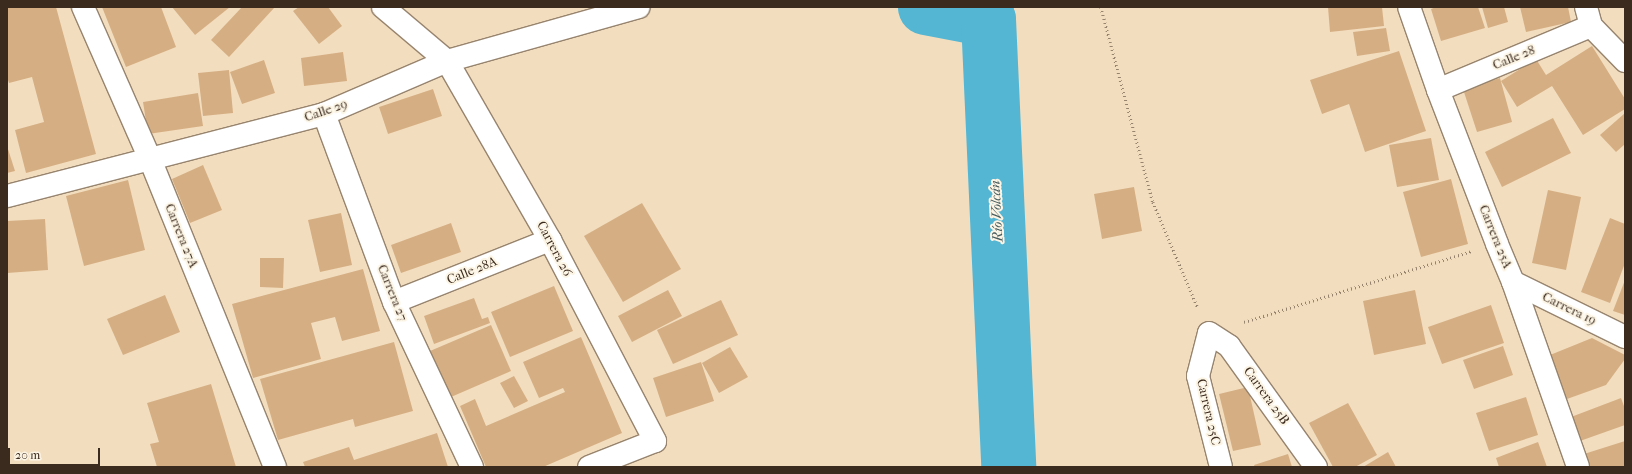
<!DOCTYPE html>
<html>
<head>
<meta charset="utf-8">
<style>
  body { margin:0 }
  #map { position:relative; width:1632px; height:474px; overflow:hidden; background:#f3ddbf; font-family:"IM FELL French Canon",serif }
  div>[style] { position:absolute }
  .river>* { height:55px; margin:-27.5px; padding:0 27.5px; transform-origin:27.5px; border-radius:27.5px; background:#54b6d3 }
  .building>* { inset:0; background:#d5af83 }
  .path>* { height:2.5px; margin-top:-1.25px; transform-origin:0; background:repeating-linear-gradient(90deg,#97846e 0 1px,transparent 0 4px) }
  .roads { filter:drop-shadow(1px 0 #97846e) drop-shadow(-1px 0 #97846e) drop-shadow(0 1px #97846e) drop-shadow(0 -1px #97846e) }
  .minor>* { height:22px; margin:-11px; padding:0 11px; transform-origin:11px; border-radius:11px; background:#fff }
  span { translate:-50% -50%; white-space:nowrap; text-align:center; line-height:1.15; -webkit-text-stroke:4px #fcf5e5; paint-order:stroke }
  .street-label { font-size:13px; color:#3b2a1e }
  .water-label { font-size:14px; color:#445b5d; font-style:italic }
  .frame { position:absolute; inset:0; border:8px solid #3b2a1e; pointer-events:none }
  .scale { position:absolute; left:8px; top:448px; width:92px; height:18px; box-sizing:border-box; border:2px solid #3b2a1e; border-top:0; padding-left:5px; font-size:12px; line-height:14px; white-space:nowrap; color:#3b2a1e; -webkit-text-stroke:3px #fcf5e5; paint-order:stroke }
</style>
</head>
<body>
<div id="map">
  <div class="river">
    <i style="left:925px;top:7px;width:64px;rotate:10.8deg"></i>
    <i style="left:988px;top:19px;width:448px;rotate:87.4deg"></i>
  </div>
  <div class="building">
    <i style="clip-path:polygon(7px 7px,56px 7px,96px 154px,26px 173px,15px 130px,44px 122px,32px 77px,9px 83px,7px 77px)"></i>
    <i style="clip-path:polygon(102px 7px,161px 7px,176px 47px,126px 67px)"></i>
    <i style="clip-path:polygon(172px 7px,230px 7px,195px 35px)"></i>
    <i style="clip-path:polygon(242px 7px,275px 7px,229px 57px,211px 40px)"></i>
    <i style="clip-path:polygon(299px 7px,328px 7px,342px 26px,319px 44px,293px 11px)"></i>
    <i style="clip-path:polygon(1328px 7px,1382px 7px,1384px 26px,1330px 32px)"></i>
    <i style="clip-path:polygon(1436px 7px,1478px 7px,1485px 28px,1441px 41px,1431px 9px)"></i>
    <i style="clip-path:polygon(1482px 7px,1504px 7px,1508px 22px,1488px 28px)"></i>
    <i style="clip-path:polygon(1520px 7px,1568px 7px,1571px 22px,1526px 32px)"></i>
    <i style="clip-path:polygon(1386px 28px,1390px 51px,1357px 56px,1353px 32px)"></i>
    <i style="clip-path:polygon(1592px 46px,1625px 99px,1625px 109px,1583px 135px,1552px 86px,1517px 107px,1501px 81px,1536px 59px,1546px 75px)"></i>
    <i style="clip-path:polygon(1399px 51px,1426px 131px,1365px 152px,1349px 104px,1322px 114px,1310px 80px)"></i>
    <i style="clip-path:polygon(343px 52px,347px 81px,304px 86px,301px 58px)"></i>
    <i style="clip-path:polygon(264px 60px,275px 93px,242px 104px,230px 72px)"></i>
    <i style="clip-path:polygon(229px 70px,233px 113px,203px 116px,198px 73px)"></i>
    <i style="clip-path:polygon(1500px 78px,1512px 122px,1477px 132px,1463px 89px)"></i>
    <i style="clip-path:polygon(433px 89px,442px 116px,388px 134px,379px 107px)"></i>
    <i style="clip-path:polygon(198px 93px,203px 126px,148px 134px,143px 102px)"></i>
    <i style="clip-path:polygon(1625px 113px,1625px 144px,1616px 152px,1600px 135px)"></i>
    <i style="clip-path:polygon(1553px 118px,1571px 153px,1502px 187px,1485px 152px)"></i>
    <i style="clip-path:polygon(1431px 138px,1439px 180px,1397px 187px,1389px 145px)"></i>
    <i style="clip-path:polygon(7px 146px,15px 171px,7px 173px)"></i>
    <i style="clip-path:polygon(203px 165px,222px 210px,190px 223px,172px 179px)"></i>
    <i style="clip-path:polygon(1451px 179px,1468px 244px,1421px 257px,1403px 192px)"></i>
    <i style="clip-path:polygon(128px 180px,145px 250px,84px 266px,66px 196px)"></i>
    <i style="clip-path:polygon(1134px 187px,1142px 231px,1102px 239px,1094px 194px)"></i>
    <i style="clip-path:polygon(1548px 190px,1581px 197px,1566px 270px,1532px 263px)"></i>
    <i style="clip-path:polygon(642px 203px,681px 269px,623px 302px,584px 236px)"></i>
    <i style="clip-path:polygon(341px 213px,352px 265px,320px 272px,308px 220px)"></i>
    <i style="clip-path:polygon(1610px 218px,1625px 224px,1625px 263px,1610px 303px,1581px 292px)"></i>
    <i style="clip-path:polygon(45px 219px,48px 270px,7px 273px,7px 221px)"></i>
    <i style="clip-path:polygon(451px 223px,461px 252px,401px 273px,391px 245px)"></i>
    <i style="clip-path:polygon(260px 258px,284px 258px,283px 288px,260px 287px)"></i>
    <i style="clip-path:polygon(363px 269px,380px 331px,342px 341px,335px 317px,311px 323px,321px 359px,253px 378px,232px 304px)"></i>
    <i style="clip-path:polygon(1625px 280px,1625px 315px,1613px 311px)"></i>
    <i style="clip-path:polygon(554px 286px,573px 331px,510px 357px,491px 312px)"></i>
    <i style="clip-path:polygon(668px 290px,682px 316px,632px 342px,618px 316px)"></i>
    <i style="clip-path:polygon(1415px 290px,1426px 344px,1374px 355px,1363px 301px)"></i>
    <i style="clip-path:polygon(165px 295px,180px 332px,123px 355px,107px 319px)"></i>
    <i style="clip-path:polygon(474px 298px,482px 319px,488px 317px,490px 323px,434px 344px,424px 316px)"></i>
    <i style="clip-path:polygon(721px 300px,738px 335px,673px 364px,657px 330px)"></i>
    <i style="clip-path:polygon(1491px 305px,1504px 343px,1442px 364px,1428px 327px)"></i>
    <i style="clip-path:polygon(491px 325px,511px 371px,451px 397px,430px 351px)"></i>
    <i style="clip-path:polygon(581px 337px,622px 433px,543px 467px,486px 467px,460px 406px,475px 399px,486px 426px,565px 392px,563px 388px,539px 398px,523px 362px)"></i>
    <i style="clip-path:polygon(1592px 338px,1625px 355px,1625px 359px,1606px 385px,1567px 399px,1550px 355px)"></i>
    <i style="clip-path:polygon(394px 342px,413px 411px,355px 427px,353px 419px,278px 440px,260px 379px)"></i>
    <i style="clip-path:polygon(1503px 346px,1513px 375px,1474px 389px,1463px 360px)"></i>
    <i style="clip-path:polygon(730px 347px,748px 377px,719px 393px,702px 363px)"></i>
    <i style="clip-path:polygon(701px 362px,714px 401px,666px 417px,653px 378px)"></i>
    <i style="clip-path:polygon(514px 376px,528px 401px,514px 408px,500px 383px)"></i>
    <i style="clip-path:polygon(211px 384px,236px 467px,157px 467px,150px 444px,159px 442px,147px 403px)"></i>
    <i style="clip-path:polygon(1248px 387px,1261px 445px,1233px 451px,1219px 394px)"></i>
    <i style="clip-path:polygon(1526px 397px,1538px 435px,1489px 451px,1476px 413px)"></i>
    <i style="clip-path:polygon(1621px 398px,1625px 409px,1625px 425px,1580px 441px,1571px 417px)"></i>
    <i style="clip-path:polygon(1348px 403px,1377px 455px,1355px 467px,1333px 467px,1309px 423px)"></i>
    <i style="clip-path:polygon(437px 433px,448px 467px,305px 467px,303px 462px,349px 447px,354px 460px)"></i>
    <i style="clip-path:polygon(1625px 441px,1625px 467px,1588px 467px,1584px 454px)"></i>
    <i style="clip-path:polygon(1538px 442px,1547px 467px,1499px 467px,1496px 458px)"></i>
    <i style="clip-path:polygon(1388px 452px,1396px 467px,1363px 467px)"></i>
    <i style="clip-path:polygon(1288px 454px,1292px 467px,1255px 467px,1254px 465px)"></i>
  </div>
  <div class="path">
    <i style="left:1101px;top:7px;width:202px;rotate:75.1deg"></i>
    <i style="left:1153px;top:202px;width:115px;rotate:67deg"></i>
    <i style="left:1244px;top:322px;width:239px;rotate:-17.3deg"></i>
  </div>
  <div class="roads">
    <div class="minor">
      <i style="left:83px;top:7px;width:166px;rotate:66.2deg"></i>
      <i style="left:150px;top:159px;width:332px;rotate:67.9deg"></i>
      <i style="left:383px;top:7px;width:84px;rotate:40.2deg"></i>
      <i style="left:447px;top:61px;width:207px;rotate:60.1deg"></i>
      <i style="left:550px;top:240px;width:227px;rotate:62.4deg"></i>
      <i style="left:655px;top:441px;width:71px;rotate:158.5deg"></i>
      <i style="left:1409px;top:7px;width:88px;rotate:70.7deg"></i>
      <i style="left:1438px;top:90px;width:165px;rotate:69deg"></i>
      <i style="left:1497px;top:244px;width:41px;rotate:67.2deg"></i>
      <i style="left:1513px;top:282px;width:196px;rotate:70.6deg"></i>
      <i style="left:1586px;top:7px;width:20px;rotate:75deg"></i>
      <i style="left:1591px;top:26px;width:49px;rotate:45.8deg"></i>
      <i style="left:1438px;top:90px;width:166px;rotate:-22.7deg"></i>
      <i style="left:324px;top:114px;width:201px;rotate:69.6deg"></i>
      <i style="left:394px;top:302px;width:183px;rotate:64.7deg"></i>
      <i style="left:7px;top:196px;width:327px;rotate:-14.5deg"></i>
      <i style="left:324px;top:114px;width:134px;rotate:-23.3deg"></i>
      <i style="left:447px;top:61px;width:199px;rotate:-15.7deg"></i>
      <i style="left:1513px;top:282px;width:125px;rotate:26.2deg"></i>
      <i style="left:394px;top:302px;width:168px;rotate:-21.7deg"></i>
      <i style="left:1221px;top:467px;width:94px;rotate:-104.2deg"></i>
      <i style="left:1198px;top:376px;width:44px;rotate:-75.7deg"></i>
      <i style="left:1209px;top:333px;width:24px;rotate:33deg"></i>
      <i style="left:1229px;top:346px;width:149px;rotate:54.3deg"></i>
    </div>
  </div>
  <div class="street-label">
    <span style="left:1514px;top:58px;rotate:-22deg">Calle 28</span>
    <span style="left:326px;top:111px;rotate:-19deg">Calle 29</span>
    <span style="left:181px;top:236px;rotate:68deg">Carrera 27A</span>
    <span style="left:1495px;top:237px;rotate:68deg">Carrera 25A</span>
    <span style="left:554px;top:249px;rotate:62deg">Carrera 26</span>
    <span style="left:472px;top:271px;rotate:-22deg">Calle 28A</span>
    <span style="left:392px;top:293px;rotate:68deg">Carrera 27</span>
    <span style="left:1569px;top:309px;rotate:26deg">Carrera 19</span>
    <span style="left:1266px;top:396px;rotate:54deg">Carrera 25B</span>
    <span style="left:1208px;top:412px;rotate:77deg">Carrera 25C</span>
  </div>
  <div class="water-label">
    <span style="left:997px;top:211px;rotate:-93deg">Río Volcán</span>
  </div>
  <div class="frame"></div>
  <div class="scale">20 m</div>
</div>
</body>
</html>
